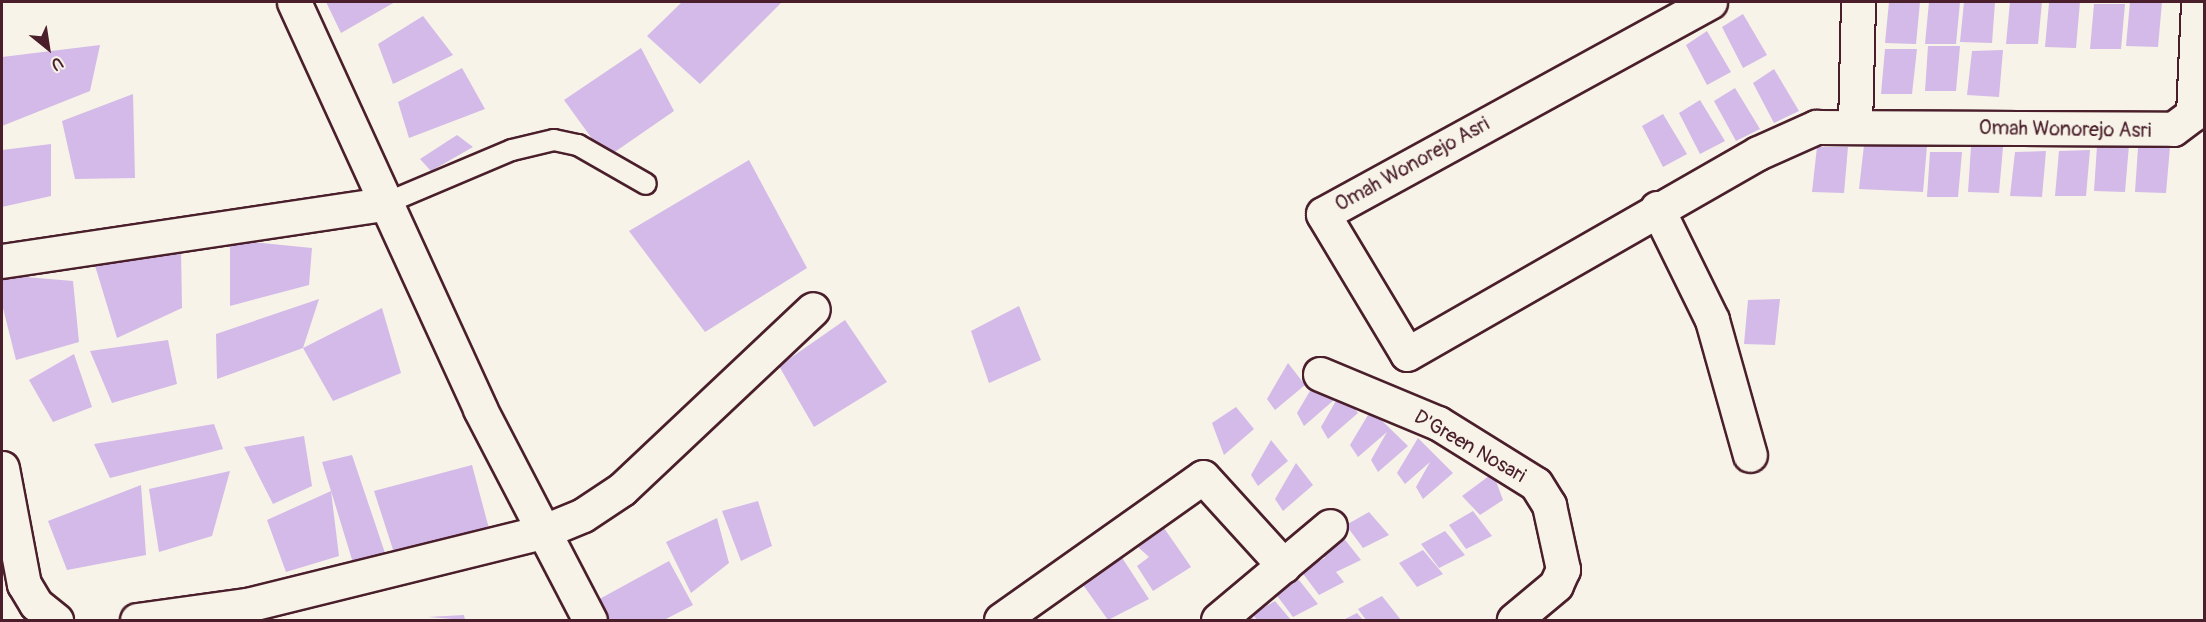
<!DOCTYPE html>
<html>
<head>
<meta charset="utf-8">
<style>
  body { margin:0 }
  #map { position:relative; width:2206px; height:622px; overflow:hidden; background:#f7f3e8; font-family:Pangolin,sans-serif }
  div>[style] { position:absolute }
  .building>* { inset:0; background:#d3bae8 }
  .roads { filter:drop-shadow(2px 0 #4a1f2b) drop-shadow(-2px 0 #4a1f2b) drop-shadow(0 2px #4a1f2b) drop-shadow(0 -2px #4a1f2b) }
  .lane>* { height:20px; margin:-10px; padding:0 10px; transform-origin:10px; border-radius:10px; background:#f7f3e8 }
  .street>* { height:33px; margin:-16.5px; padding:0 16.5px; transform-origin:16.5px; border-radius:16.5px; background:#f7f3e8 }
  .secondary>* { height:33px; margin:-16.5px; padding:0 16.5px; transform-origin:16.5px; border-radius:16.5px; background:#f7f3e8 }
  span { translate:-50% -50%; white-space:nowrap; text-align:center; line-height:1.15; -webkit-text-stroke:4.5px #f7f3e8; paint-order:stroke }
  .street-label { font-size:20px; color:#4a1f2b }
  .frame { position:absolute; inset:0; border:3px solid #4a1f2b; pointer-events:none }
  .north { position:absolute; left:18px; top:18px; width:60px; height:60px; -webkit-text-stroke:4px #f7f3e8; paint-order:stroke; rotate:150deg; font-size:16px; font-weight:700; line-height:24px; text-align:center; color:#4a1f2b }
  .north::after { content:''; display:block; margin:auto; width:21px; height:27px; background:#4a1f2b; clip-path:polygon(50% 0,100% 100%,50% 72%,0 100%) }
</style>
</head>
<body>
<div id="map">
  <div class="building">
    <i style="clip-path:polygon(326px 2px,395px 2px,341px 33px)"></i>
    <i style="clip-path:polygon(682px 2px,780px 2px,781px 3px,700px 84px,647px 36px)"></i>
    <i style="clip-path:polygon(1889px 2px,1920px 2px,1916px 44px,1885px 43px)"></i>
    <i style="clip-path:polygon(1929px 2px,1960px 2px,1956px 44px,1925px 44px)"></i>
    <i style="clip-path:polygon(1964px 2px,1995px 2px,1992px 43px,1960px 42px)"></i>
    <i style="clip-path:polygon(2010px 2px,2042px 2px,2038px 44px,2006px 44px)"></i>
    <i style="clip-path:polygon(2080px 2px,2076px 48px,2045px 47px,2049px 3px)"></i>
    <i style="clip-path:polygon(2130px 2px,2162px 2px,2158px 47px,2126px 46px)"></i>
    <i style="clip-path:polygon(2094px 4px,2125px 4px,2121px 49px,2090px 49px)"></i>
    <i style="clip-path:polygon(1743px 14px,1767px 55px,1743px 68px,1722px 27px)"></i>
    <i style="clip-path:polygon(423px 16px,453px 55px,393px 84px,378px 44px)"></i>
    <i style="clip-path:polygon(1707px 31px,1731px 72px,1707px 85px,1686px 45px)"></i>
    <i style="clip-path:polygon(100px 45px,90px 91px,2px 126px,2px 57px)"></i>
    <i style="clip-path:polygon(1928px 46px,1960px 46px,1956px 91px,1925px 91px)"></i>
    <i style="clip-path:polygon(641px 48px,674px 111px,606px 158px,564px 100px)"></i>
    <i style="clip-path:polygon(1885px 49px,1917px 49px,1912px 94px,1881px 94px)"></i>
    <i style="clip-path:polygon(2003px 50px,1999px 97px,1967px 95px,1972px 51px)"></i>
    <i style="clip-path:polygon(462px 68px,485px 109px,409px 138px,398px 102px)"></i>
    <i style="clip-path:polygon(1774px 69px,1799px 111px,1774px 123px,1753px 83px)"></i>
    <i style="clip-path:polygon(1735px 88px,1760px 129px,1736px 141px,1714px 101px)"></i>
    <i style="clip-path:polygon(133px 94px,135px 178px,75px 179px,62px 121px)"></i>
    <i style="clip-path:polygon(1700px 100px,1725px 141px,1700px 154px,1679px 113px)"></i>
    <i style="clip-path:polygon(1663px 114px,1687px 154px,1663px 167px,1642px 126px)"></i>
    <i style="clip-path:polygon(457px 135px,473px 147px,431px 171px,420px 159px)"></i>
    <i style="clip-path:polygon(51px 144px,51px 196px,2px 207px,2px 150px)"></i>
    <i style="clip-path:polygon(1864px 145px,1927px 146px,1923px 192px,1859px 189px)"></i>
    <i style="clip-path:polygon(2129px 145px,2125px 192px,2094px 191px,2097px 146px)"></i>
    <i style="clip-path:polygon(1817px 147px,1848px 147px,1844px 193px,1812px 192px)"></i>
    <i style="clip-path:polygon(1971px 147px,2003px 147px,1999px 193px,1968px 192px)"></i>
    <i style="clip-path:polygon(2170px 147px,2166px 193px,2135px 192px,2138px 148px)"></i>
    <i style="clip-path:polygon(2090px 150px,2086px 196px,2055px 196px,2059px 151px)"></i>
    <i style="clip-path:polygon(2046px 151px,2042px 197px,2010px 196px,2015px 152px)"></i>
    <i style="clip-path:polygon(1930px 152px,1962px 152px,1958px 197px,1927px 197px)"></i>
    <i style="clip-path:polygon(749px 160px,807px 268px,705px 332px,629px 231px)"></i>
    <i style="clip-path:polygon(230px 240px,312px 248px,309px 285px,230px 306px)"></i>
    <i style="clip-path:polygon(181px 250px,182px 308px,117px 338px,93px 259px)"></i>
    <i style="clip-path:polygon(2px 275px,73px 281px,79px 342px,16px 360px,2px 304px)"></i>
    <i style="clip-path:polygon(319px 299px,303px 348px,382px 308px,401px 373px,333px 401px,303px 348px,217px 379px,216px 334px)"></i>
    <i style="clip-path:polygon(1780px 299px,1775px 345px,1744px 344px,1748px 300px)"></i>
    <i style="clip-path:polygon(1019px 306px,1041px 360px,989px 383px,971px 331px)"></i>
    <i style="clip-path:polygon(845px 320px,887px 382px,814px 427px,779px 366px)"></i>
    <i style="clip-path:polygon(168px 340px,177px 384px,112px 403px,90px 351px)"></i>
    <i style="clip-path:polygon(74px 354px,92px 407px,53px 422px,29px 380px)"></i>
    <i style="clip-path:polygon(1288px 363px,1305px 385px,1275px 410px,1267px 399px)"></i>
    <i style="clip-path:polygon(1317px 379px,1334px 400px,1304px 426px,1297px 413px)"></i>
    <i style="clip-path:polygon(1341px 392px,1358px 413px,1328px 439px,1321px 427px)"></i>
    <i style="clip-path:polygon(1236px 407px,1254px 429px,1224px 455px,1212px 423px)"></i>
    <i style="clip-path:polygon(1371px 410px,1408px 446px,1378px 472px,1371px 460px,1387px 432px,1358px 457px,1350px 445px)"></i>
    <i style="clip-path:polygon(214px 424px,223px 449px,110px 478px,94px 444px)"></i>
    <i style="clip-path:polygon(304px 436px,312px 486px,273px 504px,244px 447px)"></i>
    <i style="clip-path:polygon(1418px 438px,1453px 473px,1423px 499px,1416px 487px,1430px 462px,1405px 484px,1397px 473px)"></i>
    <i style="clip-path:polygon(1271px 440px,1288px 461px,1258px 486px,1251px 475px)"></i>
    <i style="clip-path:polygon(352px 455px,385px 553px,354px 566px,331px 491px,339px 556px,286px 572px,267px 520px,331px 491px,322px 462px)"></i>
    <i style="clip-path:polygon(1296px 463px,1313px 485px,1283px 511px,1275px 499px)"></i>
    <i style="clip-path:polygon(472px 465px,491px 536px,396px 559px,374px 491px)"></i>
    <i style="clip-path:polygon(230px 471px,212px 536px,159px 552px,149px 489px)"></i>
    <i style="clip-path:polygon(1493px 473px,1503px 500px,1480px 515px,1462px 496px)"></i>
    <i style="clip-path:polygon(141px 485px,146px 555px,67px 570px,48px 521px)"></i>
    <i style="clip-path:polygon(758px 501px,772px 546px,741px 561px,722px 511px)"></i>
    <i style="clip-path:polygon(1473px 511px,1492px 536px,1466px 549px,1449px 525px)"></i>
    <i style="clip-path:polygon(1369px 512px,1389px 535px,1363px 548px,1346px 525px)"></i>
    <i style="clip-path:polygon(717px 518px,729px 563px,691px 593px,666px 542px)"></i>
    <i style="clip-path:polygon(1164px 528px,1191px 567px,1153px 591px,1137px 566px,1149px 557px,1138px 547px)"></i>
    <i style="clip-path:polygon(1445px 531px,1465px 555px,1439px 568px,1421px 544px)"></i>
    <i style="clip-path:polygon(1342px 536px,1361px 560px,1336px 572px,1344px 582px,1319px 595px,1301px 571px,1325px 558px,1318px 549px)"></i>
    <i style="clip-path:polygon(1117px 550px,1149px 599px,1108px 620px,1076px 575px)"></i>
    <i style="clip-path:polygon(1423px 550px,1443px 574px,1417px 587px,1399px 563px)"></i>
    <i style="clip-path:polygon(669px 561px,693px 605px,664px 620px,604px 620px,594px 602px)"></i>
    <i style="clip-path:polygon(1299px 580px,1318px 604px,1293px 617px,1275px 593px)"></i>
    <i style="clip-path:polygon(1382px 596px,1401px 620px,1366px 620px,1358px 609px)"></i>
    <i style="clip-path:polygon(1275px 601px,1291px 620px,1257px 620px,1252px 614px)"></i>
    <i style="clip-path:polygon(1249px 610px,1254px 620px,1242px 620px)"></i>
    <i style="clip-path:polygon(1357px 613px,1363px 620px,1343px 620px)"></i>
    <i style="clip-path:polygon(464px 615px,465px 620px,428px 617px)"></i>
  </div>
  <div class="roads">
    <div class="lane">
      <i style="left:384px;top:204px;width:139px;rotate:-22.9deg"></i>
      <i style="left:512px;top:150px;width:43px;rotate:-13.4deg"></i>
      <i style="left:554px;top:140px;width:25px;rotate:12deg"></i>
      <i style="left:578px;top:145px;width:78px;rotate:29.8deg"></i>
    </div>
    <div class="street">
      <i style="left:1710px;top:2px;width:441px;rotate:151.3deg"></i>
      <i style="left:1323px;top:214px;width:163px;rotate:59deg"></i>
      <i style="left:1407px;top:354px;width:404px;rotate:-29.8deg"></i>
      <i style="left:1758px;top:153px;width:64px;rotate:-24.1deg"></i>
      <i style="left:1816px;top:127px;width:357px;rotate:0.3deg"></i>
      <i style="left:2173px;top:129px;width:25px;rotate:-37deg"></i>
      <i style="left:2193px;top:114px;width:112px;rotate:-87.4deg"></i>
      <i style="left:1855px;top:126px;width:124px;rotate:-88.6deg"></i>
      <i style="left:1657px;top:208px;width:125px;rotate:63.8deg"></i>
      <i style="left:1712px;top:320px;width:140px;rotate:74.3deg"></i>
      <i style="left:2px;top:261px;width:386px;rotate:-8.5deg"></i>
      <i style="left:1320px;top:374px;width:128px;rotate:22.6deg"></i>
      <i style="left:1438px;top:423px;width:115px;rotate:31.9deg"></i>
      <i style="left:1536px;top:484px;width:25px;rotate:58deg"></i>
      <i style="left:1549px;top:505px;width:66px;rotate:77.7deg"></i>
      <i style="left:1563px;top:569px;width:17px;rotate:114deg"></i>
      <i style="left:1556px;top:585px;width:55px;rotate:140.2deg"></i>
      <i style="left:2px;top:468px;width:118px;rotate:79.3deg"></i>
      <i style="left:24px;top:584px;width:23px;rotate:59deg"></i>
      <i style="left:36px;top:604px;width:26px;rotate:39deg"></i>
      <i style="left:137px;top:620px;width:111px;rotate:-7.8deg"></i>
      <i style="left:247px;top:605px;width:304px;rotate:-13.9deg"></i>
      <i style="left:542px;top:532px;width:44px;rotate:-22.5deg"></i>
      <i style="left:583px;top:515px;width:47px;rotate:-33.7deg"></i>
      <i style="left:622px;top:489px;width:262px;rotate:-43.3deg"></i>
      <i style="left:1001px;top:620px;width:247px;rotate:-35.3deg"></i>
      <i style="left:1203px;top:477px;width:120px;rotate:47.7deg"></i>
      <i style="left:1218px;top:620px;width:146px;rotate:-40deg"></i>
    </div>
    <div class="secondary">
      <i style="left:294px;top:2px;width:447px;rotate:65.4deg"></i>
      <i style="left:480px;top:409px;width:238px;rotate:62.5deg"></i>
    </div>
  </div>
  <div class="street-label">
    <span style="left:2065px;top:129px;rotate:1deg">Omah Wonorejo Asri</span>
    <span style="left:1412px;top:164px;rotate:-29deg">Omah Wonorejo Asri</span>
    <span style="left:1470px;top:446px;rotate:30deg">D'Green Nosari</span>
  </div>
  <div class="frame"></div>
  <div class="north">U</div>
</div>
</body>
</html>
